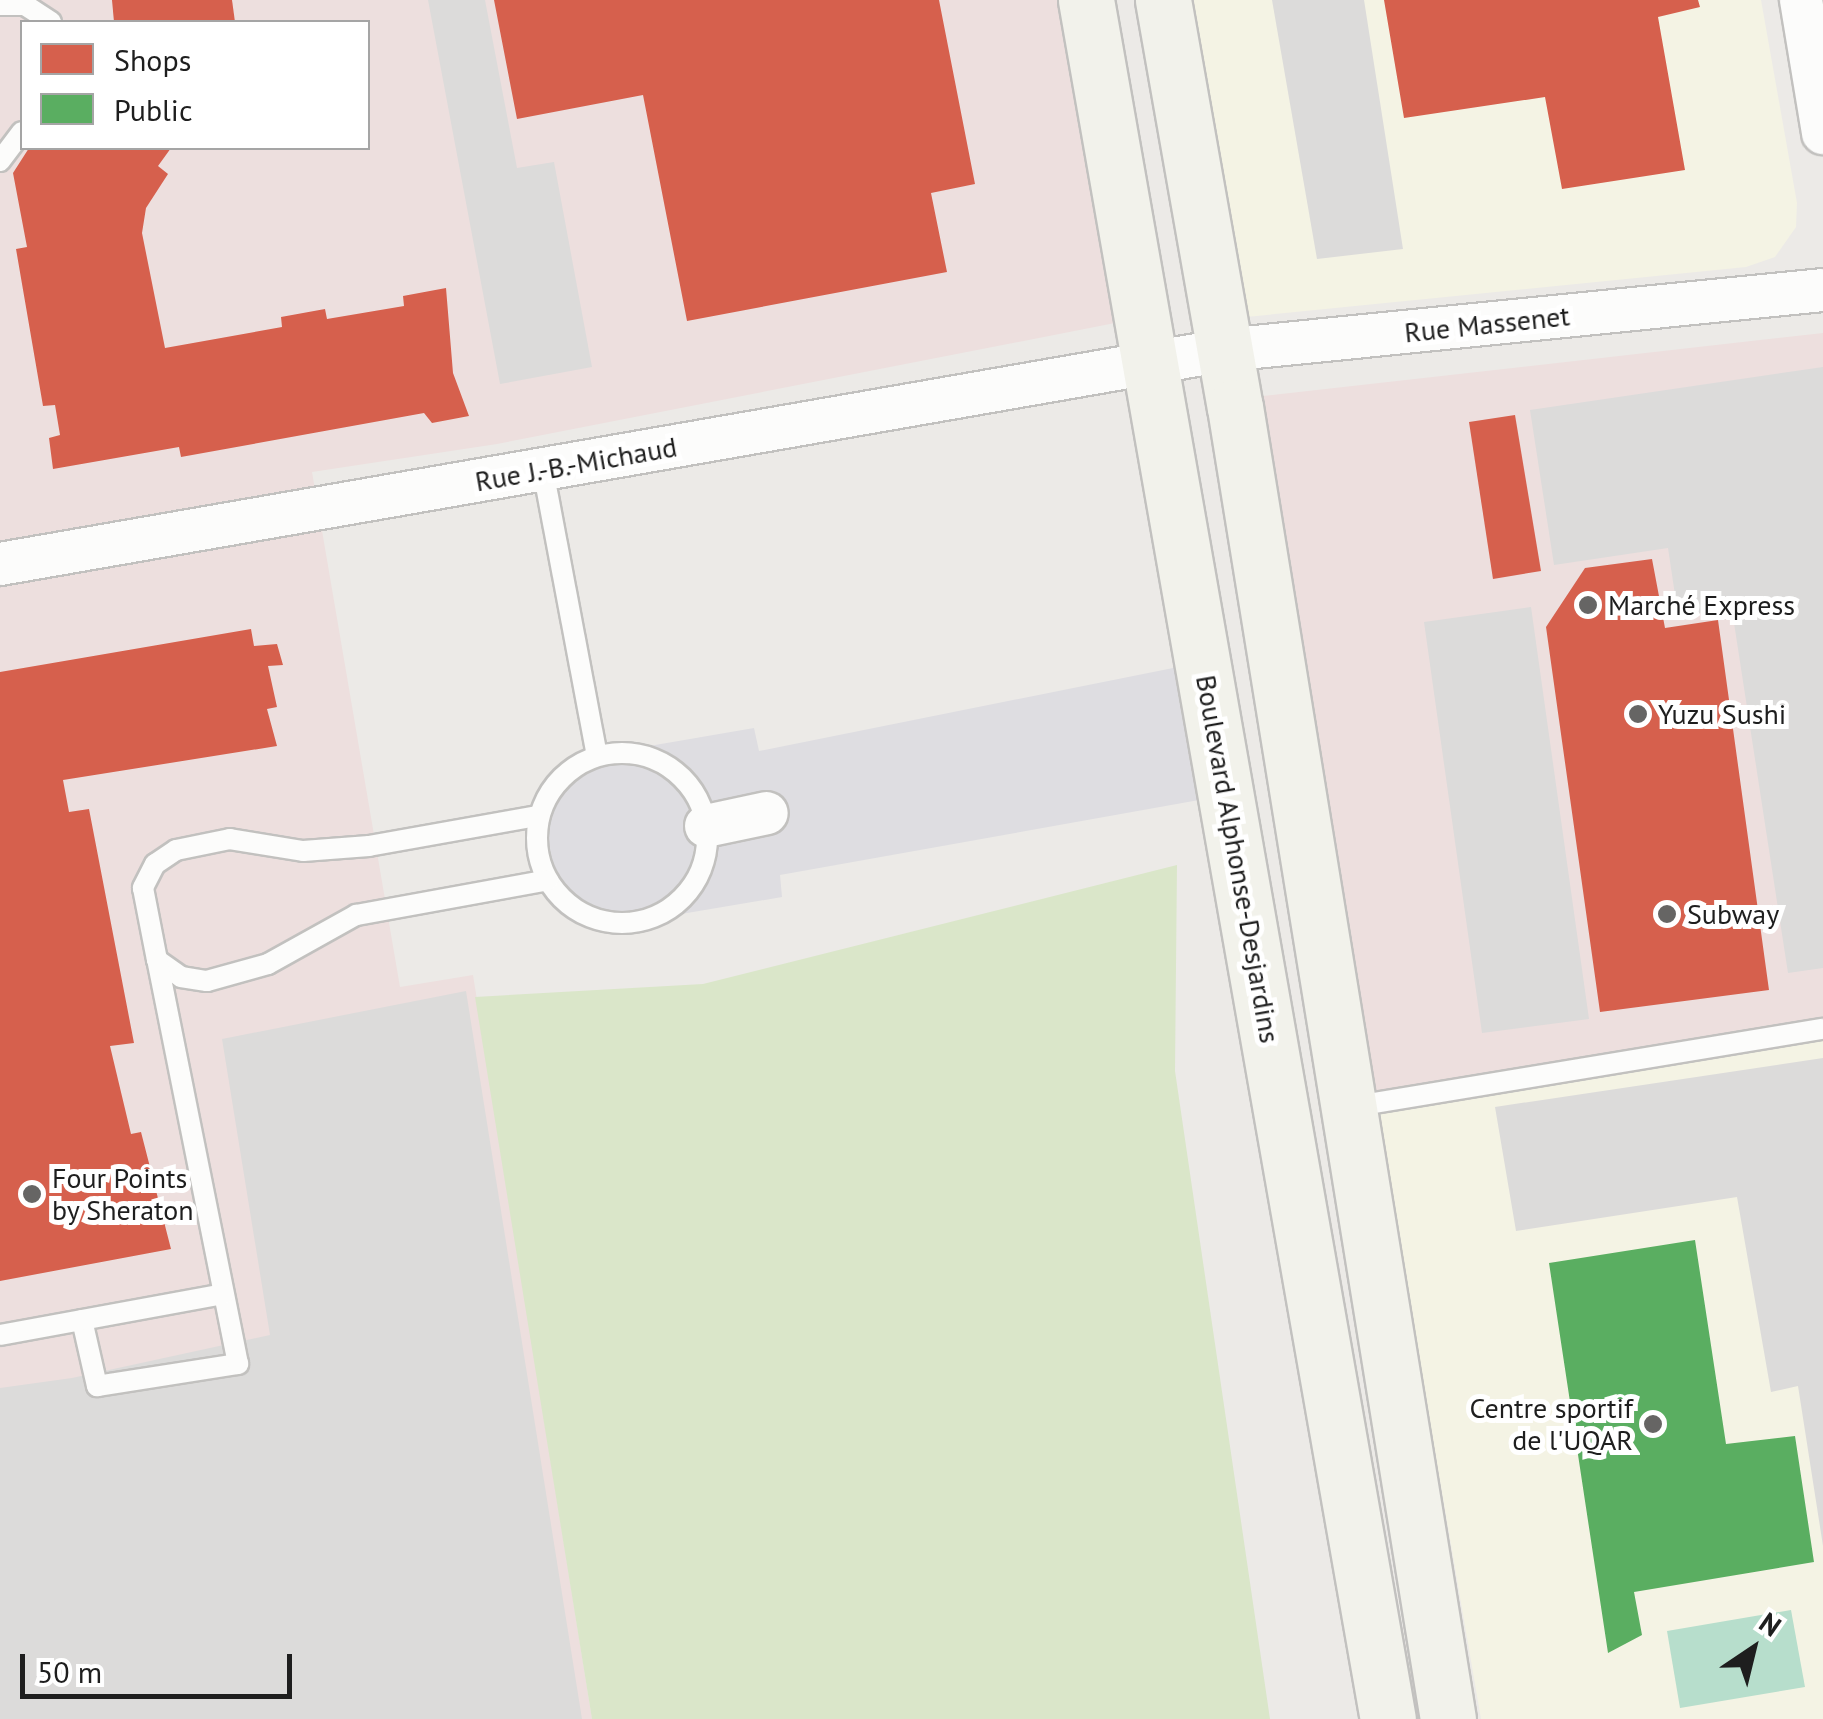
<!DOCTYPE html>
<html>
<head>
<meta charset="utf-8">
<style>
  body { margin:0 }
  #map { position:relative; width:1823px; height:1719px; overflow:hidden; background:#eceae7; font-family:"PT Sans",sans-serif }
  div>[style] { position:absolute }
  .commercial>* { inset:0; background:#eddfde }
  .education>* { inset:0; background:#f4f3e4 }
  .grass>* { inset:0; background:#dae6c9 }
  .pitch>* { inset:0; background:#b7decc }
  .parking>* { inset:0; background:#dcdbda }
  .plaza>* { inset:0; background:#dedde1 }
  .shops>* { inset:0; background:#d6604d }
  .public>* { inset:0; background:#5aae61 }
  .roads { filter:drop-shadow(2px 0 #c2c1bf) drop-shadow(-2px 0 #c2c1bf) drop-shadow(0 2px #c2c1bf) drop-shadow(0 -2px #c2c1bf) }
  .lane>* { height:20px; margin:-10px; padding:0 10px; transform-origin:10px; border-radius:10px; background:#fcfcfb }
  .lane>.ring { margin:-10px; padding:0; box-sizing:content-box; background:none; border:20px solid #fcfcfb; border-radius:50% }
  .street>* { height:42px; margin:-21px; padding:0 21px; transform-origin:21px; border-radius:21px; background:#fcfcfb }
  .secondary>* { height:55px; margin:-27.5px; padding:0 27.5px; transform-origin:27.5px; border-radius:27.5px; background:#f2f2eb }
  .dots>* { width:28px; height:28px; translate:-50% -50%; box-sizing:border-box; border:5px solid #fff; border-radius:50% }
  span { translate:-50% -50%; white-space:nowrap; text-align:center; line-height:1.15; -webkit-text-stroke:10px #fff; paint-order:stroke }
  .street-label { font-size:28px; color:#1e1e1e }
  .poi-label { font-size:28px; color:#1e1e1e }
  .left { translate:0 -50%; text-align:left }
  .right { translate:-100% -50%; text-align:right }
  .legend { position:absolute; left:20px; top:20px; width:350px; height:130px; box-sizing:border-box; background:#fff; border:2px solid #a5a5a5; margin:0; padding:12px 18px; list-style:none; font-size:30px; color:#1e1e1e }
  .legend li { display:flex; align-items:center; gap:20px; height:50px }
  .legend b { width:50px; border:2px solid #a5a5a5 }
  .north { position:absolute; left:1703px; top:1599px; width:100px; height:100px; -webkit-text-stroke:8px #fff; paint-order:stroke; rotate:35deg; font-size:28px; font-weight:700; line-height:40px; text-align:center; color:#1e1e1e }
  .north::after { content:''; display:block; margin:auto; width:35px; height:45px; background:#1e1e1e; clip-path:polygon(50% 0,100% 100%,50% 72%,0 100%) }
  .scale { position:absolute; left:20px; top:1654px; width:272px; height:45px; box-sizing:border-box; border:5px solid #1e1e1e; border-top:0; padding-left:12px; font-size:30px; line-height:35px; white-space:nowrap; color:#1e1e1e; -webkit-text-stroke:8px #fff; paint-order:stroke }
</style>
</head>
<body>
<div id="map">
  <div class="commercial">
    <i style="clip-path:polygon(evenodd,0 0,1059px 0,1115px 323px,497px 444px,312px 472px,400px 987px,473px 975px,592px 1719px,0 1719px,0 0,22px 22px,368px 22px,368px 148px,22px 148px,22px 22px)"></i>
    <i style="clip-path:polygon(1823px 333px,1823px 1029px,1375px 1103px,1254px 397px)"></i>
  </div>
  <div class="education">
    <i style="clip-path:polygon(1187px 0,1761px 0,1797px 203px,1796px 227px,1775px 257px,1746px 267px,1236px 318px)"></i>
    <i style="clip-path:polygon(1823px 1029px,1823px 1719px,1481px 1719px,1375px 1103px)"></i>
  </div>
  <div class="grass">
    <i style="clip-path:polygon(1177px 865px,1175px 1071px,1270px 1719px,592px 1719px,475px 997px,703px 984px)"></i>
  </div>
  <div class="pitch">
    <i style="clip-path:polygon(1791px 1610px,1805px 1687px,1680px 1708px,1667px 1631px)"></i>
  </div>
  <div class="parking">
    <i style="clip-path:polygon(428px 0,485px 0,517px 168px,554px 162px,592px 367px,500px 384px)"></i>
    <i style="clip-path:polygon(1272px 0,1364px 0,1403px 249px,1317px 259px)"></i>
    <i style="clip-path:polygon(1823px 367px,1823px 968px,1788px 973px,1732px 610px,1678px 615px,1668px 548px,1554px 565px,1530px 410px)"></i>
    <i style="clip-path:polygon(1531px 607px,1589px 1019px,1482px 1033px,1424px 622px)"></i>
    <i style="clip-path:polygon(466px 991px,582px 1719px,0 1719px,0 1388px,72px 1378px,270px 1335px,222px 1039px)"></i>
    <i style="clip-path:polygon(1823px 1058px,1823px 1546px,1798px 1386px,1771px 1392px,1737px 1197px,1516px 1231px,1495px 1107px)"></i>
  </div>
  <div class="plaza">
    <i style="clip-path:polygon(1203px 662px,1227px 795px,780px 875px,782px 897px,622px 924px,594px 920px,569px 907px,548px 880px,536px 847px,537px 816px,549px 793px,565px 774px,597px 755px,754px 728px,759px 751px)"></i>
  </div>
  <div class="shops">
    <i style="clip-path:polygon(112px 0,232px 0,235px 22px,114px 22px)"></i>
    <i style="clip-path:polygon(494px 0,939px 0,975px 184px,931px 193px,947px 272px,687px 321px,643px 95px,517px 119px)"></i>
    <i style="clip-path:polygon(1384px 0,1698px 0,1700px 7px,1658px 17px,1685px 170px,1562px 189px,1545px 97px,1404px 118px)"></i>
    <i style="clip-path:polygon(29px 148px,171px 148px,158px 166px,168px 174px,146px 208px,142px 233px,165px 348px,282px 327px,281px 317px,325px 309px,327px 319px,404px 306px,403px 296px,446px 288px,453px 373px,469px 416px,432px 423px,424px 413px,181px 457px,179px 447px,53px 469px,49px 438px,60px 435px,55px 405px,43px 406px,16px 249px,27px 247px,13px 173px)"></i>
    <i style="clip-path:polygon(1515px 415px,1541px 571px,1493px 579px,1469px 422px)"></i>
    <i style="clip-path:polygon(1652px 559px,1665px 628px,1718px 620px,1769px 990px,1600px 1012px,1546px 627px,1585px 568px)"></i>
    <i style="clip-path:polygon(251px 629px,254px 646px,277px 644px,283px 665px,268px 666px,277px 707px,267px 709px,277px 746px,63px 780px,69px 812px,89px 809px,134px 1043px,110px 1046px,131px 1134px,141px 1132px,171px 1249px,0 1281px,0 672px)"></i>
  </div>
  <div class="public">
    <i style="clip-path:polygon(1695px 1240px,1726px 1444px,1795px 1436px,1814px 1562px,1634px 1592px,1642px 1635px,1608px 1653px,1549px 1263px)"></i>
  </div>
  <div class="roads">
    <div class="lane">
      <i style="left:0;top:5px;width:25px"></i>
      <i style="left:25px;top:5px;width:31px;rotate:33deg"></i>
      <i style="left:0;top:161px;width:36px;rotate:-53deg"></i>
      <i style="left:543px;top:470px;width:290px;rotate:79.3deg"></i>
      <i class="ring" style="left:537px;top:753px;width:150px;height:150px"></i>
      <i style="left:537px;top:816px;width:171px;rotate:169.9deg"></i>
      <i style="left:369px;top:846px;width:66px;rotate:175.7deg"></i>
      <i style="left:303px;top:851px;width:74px;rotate:-170.7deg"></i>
      <i style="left:230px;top:839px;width:55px;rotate:168.5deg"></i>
      <i style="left:176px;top:850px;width:25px;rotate:146deg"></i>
      <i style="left:155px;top:864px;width:27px;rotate:117deg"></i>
      <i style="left:143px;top:888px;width:73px;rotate:79deg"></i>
      <i style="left:157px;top:960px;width:29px;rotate:35deg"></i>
      <i style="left:181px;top:977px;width:26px;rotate:9deg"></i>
      <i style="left:207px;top:981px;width:63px;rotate:-15.6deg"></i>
      <i style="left:268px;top:964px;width:101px;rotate:-29.1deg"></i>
      <i style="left:356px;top:915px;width:195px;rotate:-10.3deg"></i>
      <i style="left:1350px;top:1107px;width:479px;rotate:-9.4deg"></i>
      <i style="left:82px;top:1320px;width:68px;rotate:77.2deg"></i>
      <i style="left:97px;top:1386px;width:143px;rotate:-8.9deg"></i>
      <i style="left:238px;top:1364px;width:412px;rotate:-101.3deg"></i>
      <i style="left:0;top:1335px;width:227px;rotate:-10.4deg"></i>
    </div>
    <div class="street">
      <i style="left:1801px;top:0;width:135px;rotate:80.6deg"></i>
      <i style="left:0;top:564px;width:1244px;rotate:-9.91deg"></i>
      <i style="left:1225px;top:350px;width:601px;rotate:-5.73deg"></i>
      <i style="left:706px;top:826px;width:62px;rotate:-12deg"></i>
    </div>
    <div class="secondary">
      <i style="left:1086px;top:0;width:1745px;rotate:80.04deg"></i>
      <i style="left:1163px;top:0;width:413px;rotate:80deg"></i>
      <i style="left:1235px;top:407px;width:1329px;rotate:80.78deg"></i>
    </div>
  </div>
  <div class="dots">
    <i style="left:1588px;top:605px;background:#666564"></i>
    <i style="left:1638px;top:714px;background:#666564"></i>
    <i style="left:1667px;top:914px;background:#666564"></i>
    <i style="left:32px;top:1194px;background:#666564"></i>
    <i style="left:1653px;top:1424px;background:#666564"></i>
  </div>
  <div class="street-label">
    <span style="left:1487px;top:324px;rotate:-6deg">Rue Massenet</span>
    <span style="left:576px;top:464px;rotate:-10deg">Rue J.-B.-Michaud</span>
    <span style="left:1238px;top:859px;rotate:80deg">Boulevard Alphonse-Desjardins</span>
  </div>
  <div class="poi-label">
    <span class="left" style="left:1608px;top:605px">Marché Express</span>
    <span class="left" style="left:1658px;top:714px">Yuzu Sushi</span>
    <span class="left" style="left:1687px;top:914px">Subway</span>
    <span class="left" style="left:52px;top:1194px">Four Points<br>by Sheraton</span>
    <span class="right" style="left:1633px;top:1424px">Centre sportif<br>de l'UQAR</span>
  </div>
  <ul class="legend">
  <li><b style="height:28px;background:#d6604d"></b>Shops</li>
  <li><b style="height:28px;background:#5aae61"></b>Public</li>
  </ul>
  <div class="north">N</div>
  <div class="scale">50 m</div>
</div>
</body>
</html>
